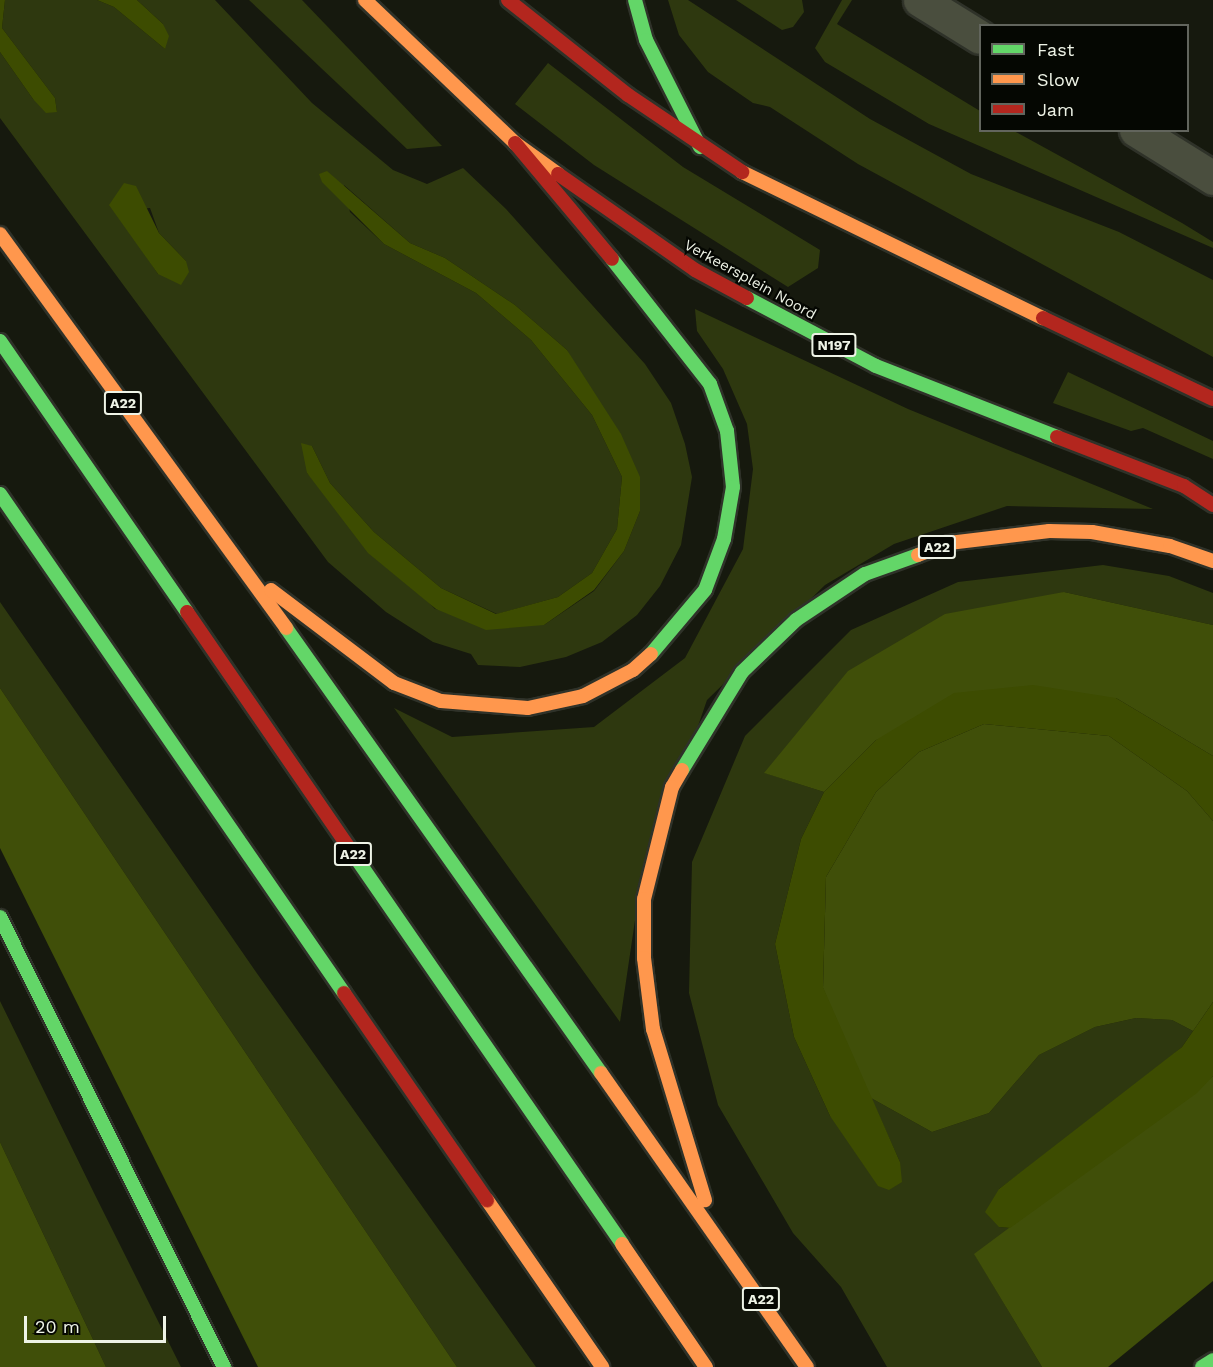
<!DOCTYPE html>
<html>
<head>
<meta charset="utf-8">
<style>
  body { margin:0 }
  #map { position:relative; width:1213px; height:1367px; overflow:hidden; background:#16190e; font-family:"Work Sans",sans-serif }
  div>[style] { position:absolute }
  .green>* { inset:0; background:#2e380f }
  .forest>* { inset:0; background:#404f09 }
  .water>* { inset:0; background:#3d4c01 }
  .roads { filter:drop-shadow(2px 0 #2f3229) drop-shadow(-2px 0 #2f3229) drop-shadow(0 2px #2f3229) drop-shadow(0 -2px #2f3229) }
  .street>* { height:33px; margin:-16.5px; padding:0 16.5px; transform-origin:16.5px; border-radius:16.5px; background:#4a4e3e }
  .fast>* { height:14px; margin:-7px; padding:0 7px; transform-origin:7px; border-radius:7px; background:#63d668 }
  .slow>* { height:14px; margin:-7px; padding:0 7px; transform-origin:7px; border-radius:7px; background:#ff974d }
  .jam>* { height:14px; margin:-7px; padding:0 7px; transform-origin:7px; border-radius:7px; background:#b3261e }
  span { translate:-50% -50%; white-space:nowrap; text-align:center; line-height:1.15; -webkit-text-stroke:4.5px #050702; paint-order:stroke }
  .shield-label span { padding:2px 4px; background:#050702; border:2px solid; border-radius:4px; -webkit-text-stroke-width:0 }
  .shield-label { font-size:14px; color:#eef3e6; font-weight:700 }
  .street-label { font-size:15px; color:#eef3e6 }
  .legend { position:absolute; left:979px; top:24px; width:210px; height:108px; box-sizing:border-box; background:#050702; border:2px solid #62655d; margin:0; padding:8px 10px; list-style:none; font-size:18px; color:#eef3e6 }
  .legend li { display:flex; align-items:center; gap:12px; height:30px }
  .legend b { width:30px; border:2px solid #62655d }
  .scale { position:absolute; left:24px; top:1316px; width:142px; height:27px; box-sizing:border-box; border:3px solid #eef3e6; border-top:0; padding-left:8px; font-size:18px; line-height:21px; white-space:nowrap; color:#eef3e6; -webkit-text-stroke:4px #050702; paint-order:stroke }
</style>
</head>
<body>
<div id="map">
  <div class="green">
    <i style="clip-path:polygon(evenodd,5px 0,97px 0,114px 7px,165px 49px,163px 24px,137px 0,215px 0,312px 103px,393px 170px,427px 184px,463px 168px,506px 209px,645px 364px,671px 403px,685px 444px,692px 477px,681px 545px,660px 586px,637px 615px,602px 642px,566px 657px,520px 667px,478px 665px,471px 654px,433px 642px,386px 612px,328px 562px,0 118px,0 52px,33px 99px,57px 112px,55px 98px,2px 28px,5px 0,344px 185px,410px 243px,445px 258px,515px 305px,567px 350px,640px 511px,624px 551px,594px 591px,544px 625px,435px 609px,307px 473px,312px 446px,330px 483px,374px 532px,441px 588px,497px 614px,558px 597px,592px 573px,617px 529px,622px 477px,592px 415px,531px 340px,476px 293px,384px 244px,350px 212px,344px 185px,5px 0,150px 208px,159px 233px,186px 261px,158px 274px,116px 211px,150px 208px)"></i>
    <i style="clip-path:polygon(249px 0,302px 0,442px 146px,407px 149px)"></i>
    <i style="clip-path:polygon(668px 0,688px 0,870px 119px,971px 174px,1119px 232px,1213px 280px,1213px 357px,858px 164px,770px 107px,753px 103px,708px 72px,679px 35px)"></i>
    <i style="clip-path:polygon(736px 0,802px 0,804px 12px,793px 27px,782px 30px)"></i>
    <i style="clip-path:polygon(842px 0,852px 0,837px 24px,980px 111px,980px 130px,1014px 131px,1182px 223px,1213px 242px,1213px 248px,929px 124px,825px 62px,815px 48px)"></i>
    <i style="clip-path:polygon(548px 63px,683px 167px,820px 250px,818px 268px,788px 287px,594px 165px,515px 104px)"></i>
    <i style="clip-path:polygon(695px 309px,908px 409px,1153px 509px,1007px 506px,894px 544px,825px 585px,707px 700px,638px 900px,620px 1022px,394px 708px,452px 737px,594px 727px,685px 658px,743px 549px,753px 469px,747px 424px,723px 369px,697px 331px)"></i>
    <i style="clip-path:polygon(1068px 372px,1213px 441px,1213px 459px,1143px 428px,1131px 431px,1053px 403px)"></i>
    <i style="clip-path:polygon(1103px 565px,1169px 576px,1213px 593px,1213px 625px,1064px 592px,765px 773px,824px 792px,801px 839px,775px 944px,794px 1037px,830px 1116px,900px 1162px,871px 1098px,932px 1132px,989px 1113px,1039px 1055px,1095px 1027px,1136px 1018px,1172px 1020px,1193px 1031px,1182px 1047px,1108px 1109px,999px 1189px,999px 1227px,1010px 1228px,975px 1255px,1042px 1367px,887px 1367px,841px 1287px,793px 1233px,718px 1105px,689px 993px,692px 862px,745px 736px,851px 630px,958px 582px)"></i>
    <i style="clip-path:polygon(0 602px,256px 972px,536px 1367px,457px 1367px,0 688px)"></i>
    <i style="clip-path:polygon(0 1001px,95px 1195px,181px 1367px,106px 1367px,0 1142px)"></i>
  </div>
  <div class="forest">
    <i style="clip-path:polygon(1064px 592px,1213px 625px,1213px 756px,1116px 698px,876px 740px,824px 792px,764px 773px,848px 671px,945px 614px)"></i>
    <i style="clip-path:polygon(0 688px,457px 1367px,258px 1367px,0 848px)"></i>
    <i style="clip-path:polygon(984px 724px,1109px 736px,1187px 791px,1213px 821px,1213px 1002px,1193px 1031px,1172px 1020px,1136px 1018px,1095px 1027px,1039px 1055px,989px 1113px,932px 1132px,871px 1098px,847px 1047px,823px 988px,826px 877px,876px 792px,919px 752px)"></i>
    <i style="clip-path:polygon(1213px 1076px,1213px 1281px,1108px 1367px,1042px 1367px,974px 1254px)"></i>
    <i style="clip-path:polygon(0 1142px,106px 1367px,0 1367px)"></i>
  </div>
  <div class="water">
    <i style="clip-path:polygon(0 0,5px 0,2px 28px,55px 98px,57px 112px,46px 113px,33px 99px,0 52px)"></i>
    <i style="clip-path:polygon(97px 0,137px 0,163px 24px,169px 36px,165px 49px,114px 7px)"></i>
    <i style="clip-path:polygon(327px 171px,410px 243px,445px 258px,515px 305px,567px 350px,621px 434px,640px 477px,640px 511px,624px 551px,594px 590px,544px 625px,486px 630px,436px 609px,368px 553px,307px 473px,301px 443px,312px 446px,330px 483px,374px 532px,441px 588px,496px 614px,558px 597px,592px 573px,617px 529px,622px 477px,592px 415px,531px 340px,476px 293px,384px 244px,322px 182px,319px 174px)"></i>
    <i style="clip-path:polygon(124px 183px,136px 186px,159px 233px,186px 261px,189px 272px,181px 285px,158px 274px,109px 205px)"></i>
    <i style="clip-path:polygon(1033px 685px,1116px 698px,1213px 756px,1213px 821px,1187px 791px,1109px 736px,984px 724px,919px 752px,876px 792px,826px 877px,823px 987px,900px 1162px,902px 1182px,889px 1190px,878px 1186px,830px 1116px,794px 1037px,775px 944px,801px 839px,824px 792px,876px 740px,954px 693px)"></i>
    <i style="clip-path:polygon(1213px 1002px,1213px 1076px,1197px 1093px,1010px 1228px,999px 1227px,985px 1212px,999px 1189px,1182px 1047px)"></i>
  </div>
  <div class="roads">
    <div class="street">
      <i style="left:920px;top:0;width:70px;rotate:31.7deg"></i>
      <i style="left:1136px;top:130px;width:91px;rotate:31.9deg"></i>
    </div>
    <div class="fast">
      <i style="left:635px;top:0;width:41px;rotate:74.6deg"></i>
      <i style="left:646px;top:40px;width:120px;rotate:63.2deg"></i>
      <i style="left:612px;top:259px;width:159px;rotate:51.9deg"></i>
      <i style="left:710px;top:384px;width:50px;rotate:70.1deg"></i>
      <i style="left:727px;top:431px;width:56px;rotate:83.9deg"></i>
      <i style="left:733px;top:487px;width:53px;rotate:99.8deg"></i>
      <i style="left:724px;top:539px;width:54px;rotate:110.4deg"></i>
      <i style="left:705px;top:590px;width:84px;rotate:130.2deg"></i>
      <i style="left:747px;top:298px;width:146px;rotate:27.8deg"></i>
      <i style="left:876px;top:366px;width:194px;rotate:21.4deg"></i>
      <i style="left:0;top:341px;width:329px;rotate:55.4deg"></i>
      <i style="left:0;top:494px;width:606px;rotate:55.42deg"></i>
      <i style="left:286px;top:628px;width:545px;rotate:54.71deg"></i>
      <i style="left:682px;top:770px;width:115px;rotate:-58.5deg"></i>
      <i style="left:742px;top:672px;width:75px;rotate:-43.9deg"></i>
      <i style="left:796px;top:620px;width:83px;rotate:-33.7deg"></i>
      <i style="left:865px;top:574px;width:56px;rotate:-19.7deg"></i>
      <i style="left:354px;top:855px;width:472px;rotate:55.4deg"></i>
      <i style="left:0;top:917px;width:503px;rotate:63.54deg"></i>
      <i style="left:1202px;top:1367px;width:13px;rotate:-32deg"></i>
    </div>
    <div class="slow">
      <i style="left:365px;top:0;width:207px;rotate:43.6deg"></i>
      <i style="left:515px;top:143px;width:53px;rotate:35.8deg"></i>
      <i style="left:742px;top:172px;width:335px;rotate:25.9deg"></i>
      <i style="left:0;top:234px;width:487px;rotate:54deg"></i>
      <i style="left:918px;top:555px;width:33px;rotate:-21deg"></i>
      <i style="left:949px;top:543px;width:101px;rotate:-6.8deg"></i>
      <i style="left:1049px;top:531px;width:43px;rotate:1.3deg"></i>
      <i style="left:1092px;top:532px;width:79px;rotate:10.2deg"></i>
      <i style="left:1170px;top:546px;width:46px;rotate:19.2deg"></i>
      <i style="left:271px;top:590px;width:154px;rotate:37.1deg"></i>
      <i style="left:394px;top:683px;width:50px;rotate:21deg"></i>
      <i style="left:441px;top:701px;width:87px;rotate:4.6deg"></i>
      <i style="left:528px;top:708px;width:56px;rotate:-12.3deg"></i>
      <i style="left:583px;top:696px;width:56px;rotate:-27.5deg"></i>
      <i style="left:633px;top:670px;width:24px;rotate:-42deg"></i>
      <i style="left:682px;top:770px;width:20px;rotate:120deg"></i>
      <i style="left:672px;top:787px;width:115px;rotate:104deg"></i>
      <i style="left:644px;top:899px;width:59px;rotate:90deg"></i>
      <i style="left:644px;top:958px;width:72px;rotate:82.8deg"></i>
      <i style="left:653px;top:1029px;width:179px;rotate:73.1deg"></i>
      <i style="left:601px;top:1073px;width:359px;rotate:55deg"></i>
      <i style="left:487px;top:1200px;width:203px;rotate:55.4deg"></i>
      <i style="left:622px;top:1244px;width:149px;rotate:55.7deg"></i>
    </div>
    <div class="jam">
      <i style="left:508px;top:0;width:153px;rotate:38.4deg"></i>
      <i style="left:628px;top:95px;width:138px;rotate:34deg"></i>
      <i style="left:515px;top:143px;width:151px;rotate:50.1deg"></i>
      <i style="left:558px;top:174px;width:167px;rotate:35deg"></i>
      <i style="left:695px;top:270px;width:59px;rotate:28.3deg"></i>
      <i style="left:1043px;top:318px;width:188px;rotate:25.5deg"></i>
      <i style="left:1057px;top:437px;width:136px;rotate:21.1deg"></i>
      <i style="left:1184px;top:486px;width:35px;rotate:33deg"></i>
      <i style="left:187px;top:612px;width:295px;rotate:55.5deg"></i>
      <i style="left:344px;top:993px;width:252px;rotate:55.4deg"></i>
    </div>
  </div>
  <div class="shield-label">
    <span style="left:834px;top:345px">N197</span>
    <span style="left:123px;top:403px">A22</span>
    <span style="left:937px;top:547px">A22</span>
    <span style="left:353px;top:854px">A22</span>
    <span style="left:761px;top:1299px">A22</span>
  </div>
  <div class="street-label">
    <span style="left:750px;top:280px;rotate:29deg">Verkeersplein Noord</span>
  </div>
  <ul class="legend">
  <li><b style="height:8px;background:#63d668"></b>Fast</li>
  <li><b style="height:8px;background:#ff974d"></b>Slow</li>
  <li><b style="height:8px;background:#b3261e"></b>Jam</li>
  </ul>
  <div class="scale">20 m</div>
</div>
</body>
</html>
